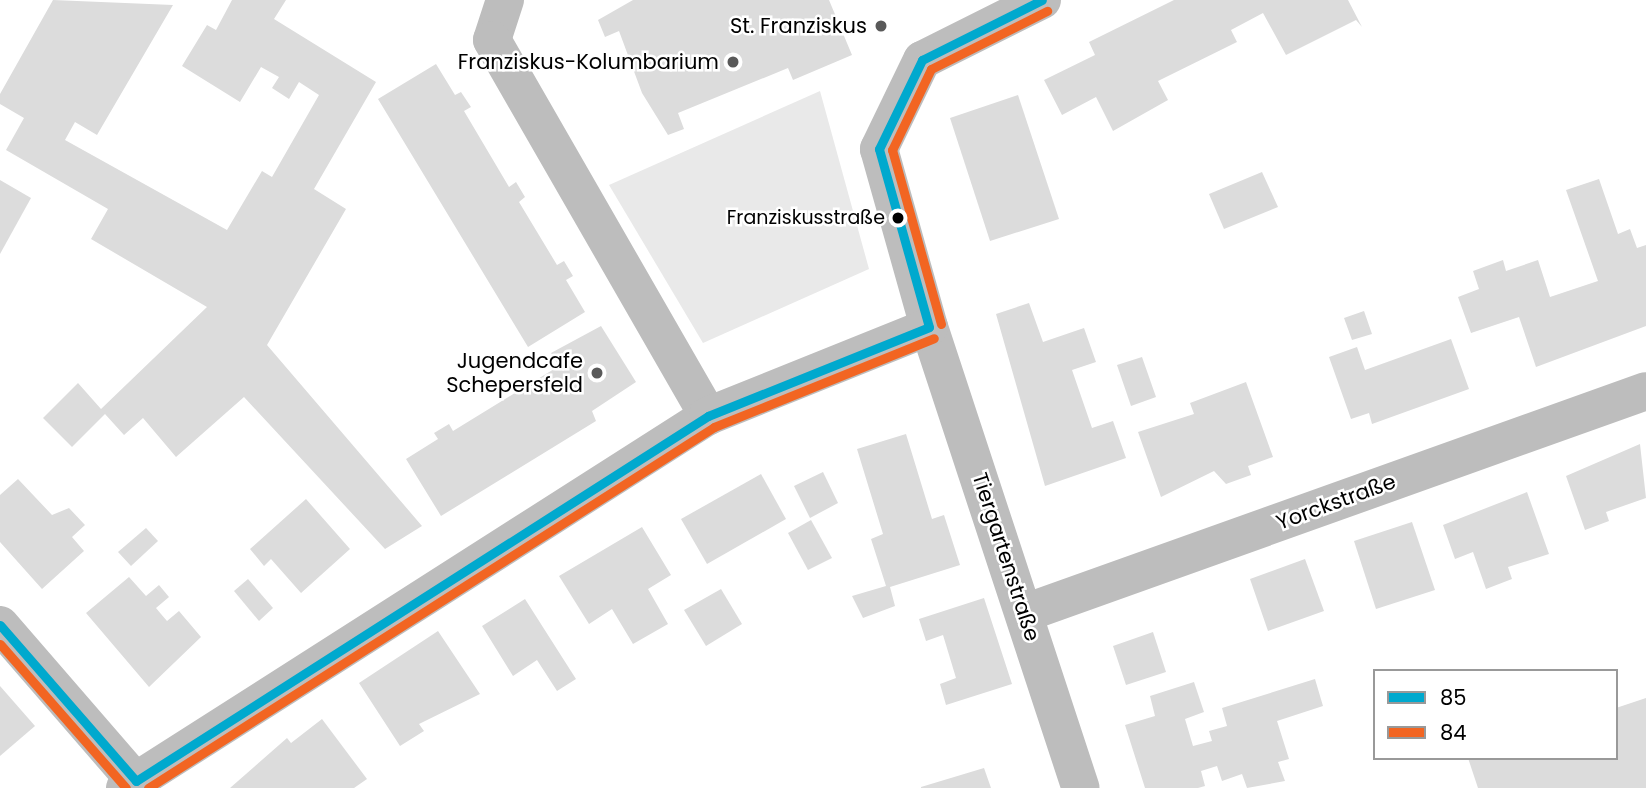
<!DOCTYPE html>
<html>
<head>
<meta charset="utf-8">
<style>
  body { margin:0 }
  #map { position:relative; width:1646px; height:788px; overflow:hidden; background:#fff; font-family:Poppins,sans-serif }
  div>[style] { position:absolute }
  .green>* { inset:0; background:#e9e9e9 }
  .building>* { inset:0; background:#dcdcdc }
  .minor>* { height:38px; margin:-19px; padding:0 19px; transform-origin:19px; border-radius:19px; background:#bdbdbd }
  .bus-1>* { height:9px; margin:-4.5px; padding:0 4.5px; transform-origin:4.5px; border-radius:4.5px; background:#00a9ce }
  .bus-2>* { height:9px; margin:-4.5px; padding:0 4.5px; transform-origin:4.5px; border-radius:4.5px; background:#f26522 }
  .dots>* { width:19px; height:19px; translate:-50% -50%; box-sizing:border-box; border:4px solid #fff; border-radius:50% }
  span { translate:-50% -50%; white-space:nowrap; text-align:center; line-height:1.15; -webkit-text-stroke:5px #fff; paint-order:stroke }
  .bus-label { font-size:19px; color:#000 }
  .right { translate:-100% -50%; text-align:right }
  .poi-label { font-size:21px; color:#000 }
  .street-label { font-size:21px; color:#000 }
  .legend { position:absolute; left:1373px; top:669px; width:245px; height:91px; box-sizing:border-box; background:#fff; border:2px solid #999; margin:0; padding:9px 12px; list-style:none; font-size:21px; color:#000 }
  .legend li { display:flex; align-items:center; gap:14px; height:35px }
  .legend b { width:35px; border:2px solid #999 }
</style>
</head>
<body>
<div id="map">
  <div class="green">
    <i style="clip-path:polygon(820px 91px,869px 269px,703px 343px,609px 185px)"></i>
  </div>
  <div class="building">
    <i style="clip-path:polygon(53px 0,173px 5px,97px 135px,75px 122px,65px 140px,227px 230px,262px 171px,272px 177px,319px 95px,299px 82px,289px 99px,272px 88px,279px 77px,261px 67px,240px 102px,182px 66px,207px 25px,216px 30px,232px 0,286px 0,274px 19px,376px 82px,314px 189px,346px 209px,267px 345px,422px 526px,385px 549px,244px 397px,176px 457px,143px 418px,124px 435px,105px 414px,72px 447px,43px 418px,78px 383px,101px 409px,207px 307px,91px 239px,108px 209px,6px 150px,24px 118px,0 104px,0 94px)"></i>
    <i style="clip-path:polygon(633px 0,829px 0,852px 55px,793px 80px,788px 68px,678px 113px,684px 129px,668px 135px,642px 93px,619px 31px,605px 37px,598px 20px)"></i>
    <i style="clip-path:polygon(1174px 0,1348px 0,1362px 27px,1356px 20px,1286px 55px,1263px 13px,1231px 30px,1237px 42px,1158px 81px,1168px 100px,1113px 131px,1096px 97px,1062px 115px,1044px 80px,1095px 55px,1089px 42px)"></i>
    <i style="clip-path:polygon(436px 64px,455px 95px,461px 92px,471px 107px,464px 111px,509px 187px,516px 182px,525px 197px,519px 202px,557px 265px,564px 261px,573px 276px,566px 280px,585px 312px,528px 347px,378px 99px)"></i>
    <i style="clip-path:polygon(1018px 95px,1059px 219px,990px 241px,950px 118px)"></i>
    <i style="clip-path:polygon(1262px 172px,1278px 207px,1224px 229px,1209px 194px)"></i>
    <i style="clip-path:polygon(1599px 179px,1618px 234px,1630px 229px,1637px 248px,1646px 245px,1646px 326px,1536px 367px,1519px 317px,1471px 333px,1458px 297px,1479px 289px,1473px 271px,1503px 260px,1506px 271px,1538px 260px,1550px 297px,1598px 281px,1566px 190px)"></i>
    <i style="clip-path:polygon(0 180px,31px 198px,0 254px)"></i>
    <i style="clip-path:polygon(1029px 303px,1043px 342px,1084px 328px,1096px 362px,1072px 370px,1092px 428px,1113px 421px,1126px 458px,1045px 486px,996px 314px)"></i>
    <i style="clip-path:polygon(1364px 311px,1372px 334px,1352px 340px,1344px 318px)"></i>
    <i style="clip-path:polygon(601px 326px,636px 382px,592px 411px,596px 421px,441px 516px,406px 459px,438px 439px,434px 433px,449px 424px,453px 431px,559px 366px,551px 353px)"></i>
    <i style="clip-path:polygon(1451px 339px,1469px 389px,1372px 424px,1369px 413px,1351px 419px,1329px 357px,1357px 347px,1365px 370px)"></i>
    <i style="clip-path:polygon(1142px 357px,1156px 397px,1131px 406px,1117px 365px)"></i>
    <i style="clip-path:polygon(1246px 382px,1273px 457px,1248px 466px,1251px 475px,1226px 484px,1214px 471px,1161px 497px,1138px 432px,1194px 414px,1190px 403px)"></i>
    <i style="clip-path:polygon(906px 434px,932px 519px,944px 515px,960px 565px,890px 587px,895px 606px,863px 618px,852px 596px,886px 586px,871px 539px,883px 534px,857px 449px)"></i>
    <i style="clip-path:polygon(1640px 444px,1646px 498px,1606px 512px,1609px 521px,1585px 530px,1566px 476px)"></i>
    <i style="clip-path:polygon(823px 472px,838px 503px,810px 518px,794px 486px)"></i>
    <i style="clip-path:polygon(761px 474px,786px 519px,707px 564px,681px 519px)"></i>
    <i style="clip-path:polygon(18px 479px,52px 515px,69px 508px,85px 525px,72px 537px,84px 551px,42px 589px,0 542px,0 495px)"></i>
    <i style="clip-path:polygon(1527px 492px,1549px 554px,1508px 567px,1512px 579px,1486px 589px,1473px 552px,1455px 559px,1443px 525px)"></i>
    <i style="clip-path:polygon(306px 499px,350px 549px,301px 593px,271px 559px,264px 566px,250px 549px)"></i>
    <i style="clip-path:polygon(811px 520px,832px 558px,808px 570px,788px 533px)"></i>
    <i style="clip-path:polygon(1412px 522px,1435px 590px,1376px 609px,1354px 541px)"></i>
    <i style="clip-path:polygon(642px 527px,671px 575px,648px 589px,668px 624px,633px 644px,612px 609px,589px 624px,559px 576px)"></i>
    <i style="clip-path:polygon(146px 528px,158px 541px,131px 566px,118px 552px)"></i>
    <i style="clip-path:polygon(1305px 559px,1324px 611px,1268px 631px,1250px 579px)"></i>
    <i style="clip-path:polygon(129px 577px,146px 596px,159px 585px,169px 597px,156px 608px,161px 614px,167px 621px,179px 611px,201px 637px,149px 687px,86px 613px)"></i>
    <i style="clip-path:polygon(248px 579px,273px 608px,259px 621px,234px 591px)"></i>
    <i style="clip-path:polygon(721px 589px,742px 624px,706px 646px,684px 610px)"></i>
    <i style="clip-path:polygon(984px 598px,1012px 684px,946px 705px,940px 684px,956px 678px,943px 635px,926px 641px,919px 619px)"></i>
    <i style="clip-path:polygon(525px 599px,576px 679px,557px 691px,537px 660px,513px 676px,482px 626px)"></i>
    <i style="clip-path:polygon(438px 631px,480px 694px,419px 724px,424px 731px,400px 746px,359px 683px)"></i>
    <i style="clip-path:polygon(1153px 632px,1166px 672px,1126px 685px,1113px 646px)"></i>
    <i style="clip-path:polygon(1315px 679px,1323px 706px,1277px 721px,1289px 759px,1278px 762px,1285px 781px,1247px 788px,1242px 774px,1222px 781px,1217px 766px,1201px 771px,1205px 786px,1198px 788px,1145px 788px,1125px 725px,1155px 716px,1150px 696px,1194px 682px,1204px 712px,1185px 719px,1193px 746px,1212px 741px,1209px 731px,1227px 726px,1222px 708px)"></i>
    <i style="clip-path:polygon(0 686px,35px 726px,0 756px)"></i>
    <i style="clip-path:polygon(1646px 698px,1646px 788px,1478px 788px,1468px 758px,1616px 758px,1616px 708px)"></i>
    <i style="clip-path:polygon(322px 719px,367px 779px,354px 788px,230px 788px,287px 738px,291px 743px)"></i>
    <i style="clip-path:polygon(984px 768px,991px 788px,921px 788px,921px 787px)"></i>
  </div>
  <div class="minor">
    <i style="left:505px;top:0;width:42px;rotate:108deg"></i>
    <i style="left:492px;top:40px;width:434px;rotate:60.1deg"></i>
    <i style="left:1042px;top:0;width:134px;rotate:153.4deg"></i>
    <i style="left:922px;top:60px;width:99px;rotate:115.8deg"></i>
    <i style="left:879px;top:149px;width:185px;rotate:74.3deg"></i>
    <i style="left:929px;top:327px;width:485px;rotate:71.8deg"></i>
    <i style="left:1025px;top:613px;width:659px;rotate:-19.67deg"></i>
    <i style="left:0;top:625px;width:216px;rotate:49.1deg"></i>
    <i style="left:125px;top:788px;width:692px;rotate:-32.54deg"></i>
    <i style="left:708px;top:416px;width:238px;rotate:-21.9deg"></i>
  </div>
  <div class="bus-1">
    <i style="left:929px;top:327px;width:185px;rotate:-105.7deg"></i>
    <i style="left:879px;top:149px;width:99px;rotate:-64.2deg"></i>
    <i style="left:922px;top:60px;width:134px;rotate:-26.6deg"></i>
    <i style="left:0;top:625px;width:207px;rotate:48.9deg"></i>
    <i style="left:136px;top:781px;width:679px;rotate:-32.54deg"></i>
    <i style="left:708px;top:416px;width:238px;rotate:-21.9deg"></i>
  </div>
  <div class="bus-2">
    <i style="left:941px;top:324px;width:181px;rotate:-105.7deg"></i>
    <i style="left:892px;top:150px;width:90px;rotate:-64.3deg"></i>
    <i style="left:931px;top:69px;width:130px;rotate:-26.6deg"></i>
    <i style="left:0;top:644px;width:191px;rotate:48.8deg"></i>
    <i style="left:148px;top:788px;width:671px;rotate:-32.53deg"></i>
    <i style="left:714px;top:427px;width:237px;rotate:-22deg"></i>
  </div>
  <div class="dots">
    <i style="left:881px;top:26px;background:#595959"></i>
    <i style="left:733px;top:62px;background:#595959"></i>
    <i style="left:898px;top:218px;background:#000"></i>
    <i style="left:597px;top:373px;background:#595959"></i>
  </div>
  <div class="bus-label">
    <span class="right" style="left:885px;top:218px">Franziskusstraße</span>
  </div>
  <div class="poi-label">
    <span class="right" style="left:867px;top:26px">St. Franziskus</span>
    <span class="right" style="left:719px;top:62px">Franziskus-Kolumbarium</span>
    <span class="right" style="left:583px;top:373px">Jugendcafe<br>Schepersfeld</span>
  </div>
  <div class="street-label">
    <span style="left:1336px;top:502px;rotate:-20deg">Yorckstraße</span>
    <span style="left:1006px;top:557px;rotate:72deg">Tiergartenstraße</span>
  </div>
  <ul class="legend">
  <li><b style="height:9px;background:#00a9ce"></b>85</li>
  <li><b style="height:9px;background:#f26522"></b>84</li>
  </ul>
</div>
</body>
</html>
